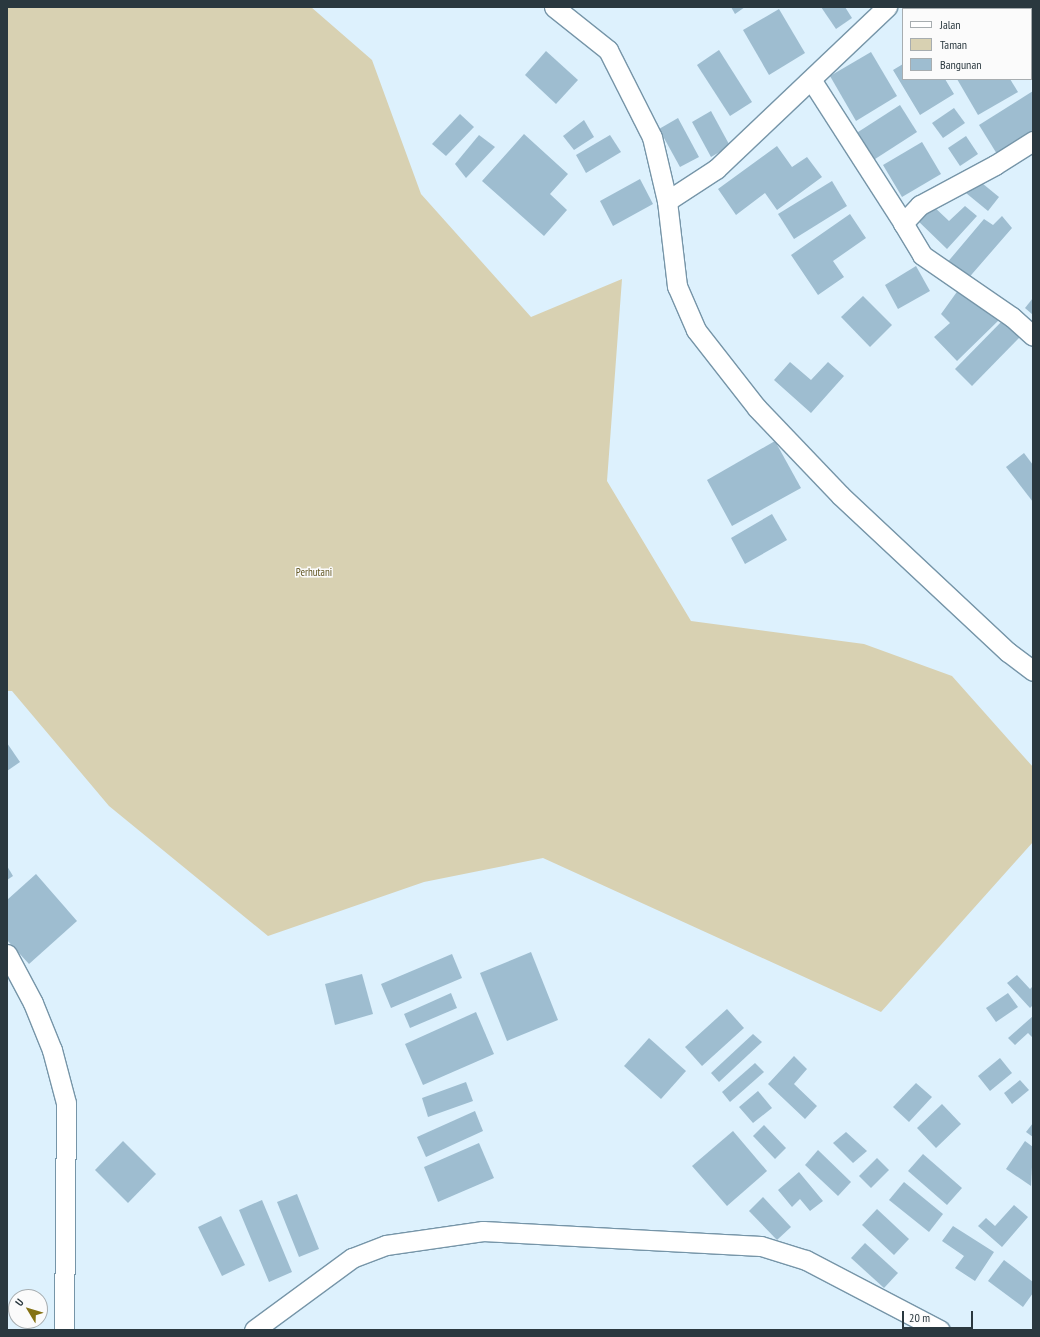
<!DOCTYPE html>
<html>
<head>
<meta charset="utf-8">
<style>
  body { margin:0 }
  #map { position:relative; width:1040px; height:1337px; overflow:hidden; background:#ddf1fd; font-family:"PT Sans Narrow",sans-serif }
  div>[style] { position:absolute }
  .green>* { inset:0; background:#d8d1b2 }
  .building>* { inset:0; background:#9ebdd0 }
  .roads { filter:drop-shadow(1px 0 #7695a8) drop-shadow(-1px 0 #7695a8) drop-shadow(0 1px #7695a8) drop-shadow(0 -1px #7695a8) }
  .street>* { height:19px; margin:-9.5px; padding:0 9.5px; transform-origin:9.5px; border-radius:9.5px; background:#fff }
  span { translate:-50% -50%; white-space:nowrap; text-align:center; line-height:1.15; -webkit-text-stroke:3px #fbfbfb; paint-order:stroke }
  .park-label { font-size:11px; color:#615521 }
  .frame { position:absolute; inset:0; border:8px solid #2a383f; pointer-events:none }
  .legend { position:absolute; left:902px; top:8px; width:130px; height:72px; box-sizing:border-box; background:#fbfbfb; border:1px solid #a7adb0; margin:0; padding:5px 7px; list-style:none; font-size:12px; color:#2a383f }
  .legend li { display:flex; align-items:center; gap:8px; height:20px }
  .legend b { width:20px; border:1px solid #a7adb0 }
  .north { position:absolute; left:8px; top:1289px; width:40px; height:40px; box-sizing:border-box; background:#fbfbfb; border:1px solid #a7adb0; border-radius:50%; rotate:308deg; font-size:11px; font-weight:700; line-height:16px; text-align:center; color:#2a383f }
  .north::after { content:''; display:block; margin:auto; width:14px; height:18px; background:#857214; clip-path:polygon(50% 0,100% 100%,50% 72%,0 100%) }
  .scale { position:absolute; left:902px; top:1311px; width:71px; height:18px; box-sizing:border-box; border:2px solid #2a383f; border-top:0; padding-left:5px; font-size:12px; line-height:14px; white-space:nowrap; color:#2a383f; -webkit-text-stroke:3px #fbfbfb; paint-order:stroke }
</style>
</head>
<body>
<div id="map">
  <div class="green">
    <i style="clip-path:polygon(7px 7px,311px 7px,372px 60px,421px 194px,531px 317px,622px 279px,607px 481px,691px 621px,864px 644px,952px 676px,1033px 767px,1033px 842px,881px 1012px,543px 858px,424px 882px,268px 936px,109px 806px,12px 691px,7px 691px)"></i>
  </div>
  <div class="building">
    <i style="clip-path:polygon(731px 7px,745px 7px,735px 14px)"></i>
    <i style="clip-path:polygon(821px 7px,845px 7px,852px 18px,836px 29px)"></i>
    <i style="clip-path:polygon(930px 7px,956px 7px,957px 9px,926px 9px)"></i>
    <i style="clip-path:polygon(1019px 7px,1033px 7px,1033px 25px,1031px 9px)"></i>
    <i style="clip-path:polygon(779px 9px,805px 53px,769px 75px,743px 30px)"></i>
    <i style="clip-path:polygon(719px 50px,752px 102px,730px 116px,697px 65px)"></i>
    <i style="clip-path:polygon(546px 51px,578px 80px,556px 104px,525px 75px)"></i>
    <i style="clip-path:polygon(871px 52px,897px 96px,856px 121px,830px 76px)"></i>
    <i style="clip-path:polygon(903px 64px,903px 79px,945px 79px,954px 94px,920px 115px,893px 70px)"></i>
    <i style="clip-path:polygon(957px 79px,1010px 79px,1018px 92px,978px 115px)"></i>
    <i style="clip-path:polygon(1033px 91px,1033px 131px,997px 154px,979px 125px)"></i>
    <i style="clip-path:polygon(900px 105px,917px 132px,872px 161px,855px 134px)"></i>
    <i style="clip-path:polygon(954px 108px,965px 123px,943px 138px,932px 123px)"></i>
    <i style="clip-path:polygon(711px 111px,730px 146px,711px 157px,692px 122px)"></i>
    <i style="clip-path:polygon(460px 114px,474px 127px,446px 156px,432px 144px)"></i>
    <i style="clip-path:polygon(678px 118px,699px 157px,680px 167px,659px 129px)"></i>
    <i style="clip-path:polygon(584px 120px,594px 137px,574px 150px,563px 136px)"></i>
    <i style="clip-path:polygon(524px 134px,568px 174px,550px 194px,567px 210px,544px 236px,482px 181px)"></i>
    <i style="clip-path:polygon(479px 135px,495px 147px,466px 178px,455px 164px)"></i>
    <i style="clip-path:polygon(610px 135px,621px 152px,586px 173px,576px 155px)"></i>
    <i style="clip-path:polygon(966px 136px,978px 154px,960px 166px,948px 148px)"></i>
    <i style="clip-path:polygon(922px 142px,941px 174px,902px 197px,883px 165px)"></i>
    <i style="clip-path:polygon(777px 146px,792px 167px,807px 157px,822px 177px,777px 210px,765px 193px,736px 215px,718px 189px)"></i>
    <i style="clip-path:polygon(640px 179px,653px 204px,613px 226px,600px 201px)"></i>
    <i style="clip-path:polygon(977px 179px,999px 197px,988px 211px,966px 193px)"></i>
    <i style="clip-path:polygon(832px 181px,847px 206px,794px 239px,778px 214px)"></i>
    <i style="clip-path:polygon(931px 204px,949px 221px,965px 206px,977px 216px,947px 249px,915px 218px)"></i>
    <i style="clip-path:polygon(850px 214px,866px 238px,833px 261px,844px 277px,818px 295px,791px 255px)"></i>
    <i style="clip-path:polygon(1002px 216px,1012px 228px,966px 281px,946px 264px,984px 219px,993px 225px)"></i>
    <i style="clip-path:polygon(916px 266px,930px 291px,898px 309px,885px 285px)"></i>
    <i style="clip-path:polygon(959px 289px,1000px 319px,957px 361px,934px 337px,950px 323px,941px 314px)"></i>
    <i style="clip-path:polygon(863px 296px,892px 325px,870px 347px,841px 317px)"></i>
    <i style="clip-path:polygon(1033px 298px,1033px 315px,1025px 308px)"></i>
    <i style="clip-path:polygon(1005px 318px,1022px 335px,972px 386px,955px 369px)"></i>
    <i style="clip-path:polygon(790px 362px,811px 380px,828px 362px,844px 376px,811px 413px,774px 380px)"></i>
    <i style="clip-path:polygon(775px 441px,801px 488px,732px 526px,707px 480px)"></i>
    <i style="clip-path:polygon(1024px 453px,1033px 465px,1033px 502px,1006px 467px)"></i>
    <i style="clip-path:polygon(772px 514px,787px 540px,745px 564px,731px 538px)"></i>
    <i style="clip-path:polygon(7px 743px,20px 762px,7px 771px)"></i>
    <i style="clip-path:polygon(7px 866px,13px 876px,7px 880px)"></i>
    <i style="clip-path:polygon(36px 874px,77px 921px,29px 964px,7px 940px,7px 900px)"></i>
    <i style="clip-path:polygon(531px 952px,558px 1020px,507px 1041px,480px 973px)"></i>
    <i style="clip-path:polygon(452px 954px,462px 978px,391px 1008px,381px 984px)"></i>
    <i style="clip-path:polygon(362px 974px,373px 1014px,335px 1025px,325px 984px)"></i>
    <i style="clip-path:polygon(1017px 975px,1030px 989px,1033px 986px,1033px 1005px,1030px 1008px,1007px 983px)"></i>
    <i style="clip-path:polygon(451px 993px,457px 1008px,410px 1028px,404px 1014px)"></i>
    <i style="clip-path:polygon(1008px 993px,1018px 1007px,996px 1022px,986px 1008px)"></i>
    <i style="clip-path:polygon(727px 1009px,744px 1028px,702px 1066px,685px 1047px)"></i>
    <i style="clip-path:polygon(476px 1012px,494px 1054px,423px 1085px,405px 1044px)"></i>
    <i style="clip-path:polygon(1033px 1016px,1033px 1038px,1028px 1033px,1015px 1045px,1008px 1038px)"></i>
    <i style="clip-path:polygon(753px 1034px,762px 1042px,719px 1082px,711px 1073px)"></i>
    <i style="clip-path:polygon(649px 1038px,686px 1071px,661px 1099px,624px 1066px)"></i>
    <i style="clip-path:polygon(794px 1056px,807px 1069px,794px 1084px,817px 1106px,805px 1119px,768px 1084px)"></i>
    <i style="clip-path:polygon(1000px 1058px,1012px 1073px,990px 1091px,978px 1076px)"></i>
    <i style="clip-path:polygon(755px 1063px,764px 1072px,730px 1102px,722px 1092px)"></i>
    <i style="clip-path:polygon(1020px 1080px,1029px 1090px,1012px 1104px,1004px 1093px)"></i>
    <i style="clip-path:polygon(466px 1082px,473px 1101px,428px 1117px,422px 1098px)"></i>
    <i style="clip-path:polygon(916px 1083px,932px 1097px,909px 1122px,893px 1107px)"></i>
    <i style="clip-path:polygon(758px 1091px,772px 1108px,753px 1123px,739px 1107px)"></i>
    <i style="clip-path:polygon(942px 1104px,961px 1124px,936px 1148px,917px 1128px)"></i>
    <i style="clip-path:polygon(475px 1111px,483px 1131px,426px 1157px,417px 1137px)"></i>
    <i style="clip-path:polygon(1033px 1123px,1033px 1137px,1026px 1132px)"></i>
    <i style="clip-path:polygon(764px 1125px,786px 1148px,775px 1159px,753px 1136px)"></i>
    <i style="clip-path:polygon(733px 1131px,767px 1171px,727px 1206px,692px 1166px)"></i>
    <i style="clip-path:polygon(846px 1132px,867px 1151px,853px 1163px,833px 1143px)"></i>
    <i style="clip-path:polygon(123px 1141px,156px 1174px,128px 1203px,95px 1170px)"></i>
    <i style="clip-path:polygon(1025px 1141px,1033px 1147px,1031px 1186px,1006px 1169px)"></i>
    <i style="clip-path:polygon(479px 1143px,494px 1178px,438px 1202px,424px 1167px)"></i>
    <i style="clip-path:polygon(818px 1150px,851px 1182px,838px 1196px,805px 1165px)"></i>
    <i style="clip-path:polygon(923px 1154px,962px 1188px,947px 1205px,908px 1171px)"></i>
    <i style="clip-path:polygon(877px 1158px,889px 1170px,871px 1188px,859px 1176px)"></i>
    <i style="clip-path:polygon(799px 1172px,823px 1201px,810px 1211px,800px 1199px,792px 1207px,778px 1190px)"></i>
    <i style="clip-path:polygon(904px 1182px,943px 1214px,929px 1232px,889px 1200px)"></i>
    <i style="clip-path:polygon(297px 1194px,319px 1249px,299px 1257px,277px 1202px)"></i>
    <i style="clip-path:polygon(763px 1197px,791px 1227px,777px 1240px,749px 1211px)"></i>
    <i style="clip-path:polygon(262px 1200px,292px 1272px,269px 1282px,239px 1210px)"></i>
    <i style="clip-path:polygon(1014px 1205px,1028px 1217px,1002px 1247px,978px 1226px,986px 1218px,995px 1226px)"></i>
    <i style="clip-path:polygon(877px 1209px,909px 1239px,894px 1255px,862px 1225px)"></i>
    <i style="clip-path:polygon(221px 1216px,245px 1265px,222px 1276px,198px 1227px)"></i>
    <i style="clip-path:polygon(953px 1226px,994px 1252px,975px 1281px,955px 1268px,964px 1256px,942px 1241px)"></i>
    <i style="clip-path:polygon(865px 1243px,898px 1273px,884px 1288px,851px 1258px)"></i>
    <i style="clip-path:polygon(1004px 1260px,1033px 1282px,1033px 1293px,1023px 1307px,988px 1281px)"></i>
  </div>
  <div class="roads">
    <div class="street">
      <i style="left:554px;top:7px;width:69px;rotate:38.5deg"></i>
      <i style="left:608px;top:50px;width:97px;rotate:63.2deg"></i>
      <i style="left:652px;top:137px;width:66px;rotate:76.8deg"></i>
      <i style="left:667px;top:201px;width:86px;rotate:83.3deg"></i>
      <i style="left:677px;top:286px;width:48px;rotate:66.6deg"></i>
      <i style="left:696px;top:330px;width:99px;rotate:52deg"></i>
      <i style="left:757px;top:408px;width:120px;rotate:46.3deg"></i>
      <i style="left:840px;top:495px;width:230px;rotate:43.1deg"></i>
      <i style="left:1008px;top:652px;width:31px;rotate:37deg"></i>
      <i style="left:812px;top:81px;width:169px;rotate:57.3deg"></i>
      <i style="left:1033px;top:141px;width:45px;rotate:147.7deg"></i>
      <i style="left:995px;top:165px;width:85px;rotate:151.9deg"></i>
      <i style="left:920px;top:205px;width:25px;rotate:133deg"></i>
      <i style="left:903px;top:223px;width:37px;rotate:59deg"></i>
      <i style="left:922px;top:255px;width:109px;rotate:34.6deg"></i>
      <i style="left:1012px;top:317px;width:28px;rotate:42deg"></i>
      <i style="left:667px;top:201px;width:59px;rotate:-33.1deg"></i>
      <i style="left:716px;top:169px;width:236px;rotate:-43.5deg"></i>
      <i style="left:7px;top:954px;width:55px;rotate:62deg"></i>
      <i style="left:33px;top:1003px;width:51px;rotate:68deg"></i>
      <i style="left:52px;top:1050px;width:55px;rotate:75.2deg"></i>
      <i style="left:66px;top:1103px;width:227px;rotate:90.5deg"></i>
      <i style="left:254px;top:1330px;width:122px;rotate:-36.3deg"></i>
      <i style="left:352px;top:1258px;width:36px;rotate:-21deg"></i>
      <i style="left:386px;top:1245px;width:98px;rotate:-8.2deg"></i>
      <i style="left:483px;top:1231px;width:278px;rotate:3.1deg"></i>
      <i style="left:761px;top:1246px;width:47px;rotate:17.3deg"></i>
      <i style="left:806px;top:1260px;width:151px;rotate:27.6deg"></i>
    </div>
  </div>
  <div class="park-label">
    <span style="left:314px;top:572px">Perhutani</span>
  </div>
  <div class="frame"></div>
  <ul class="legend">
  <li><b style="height:5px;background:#fff"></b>Jalan</li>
  <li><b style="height:11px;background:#d8d1b2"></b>Taman</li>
  <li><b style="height:11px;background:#9ebdd0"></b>Bangunan</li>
  </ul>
  <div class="north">U</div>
  <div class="scale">20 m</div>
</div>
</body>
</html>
